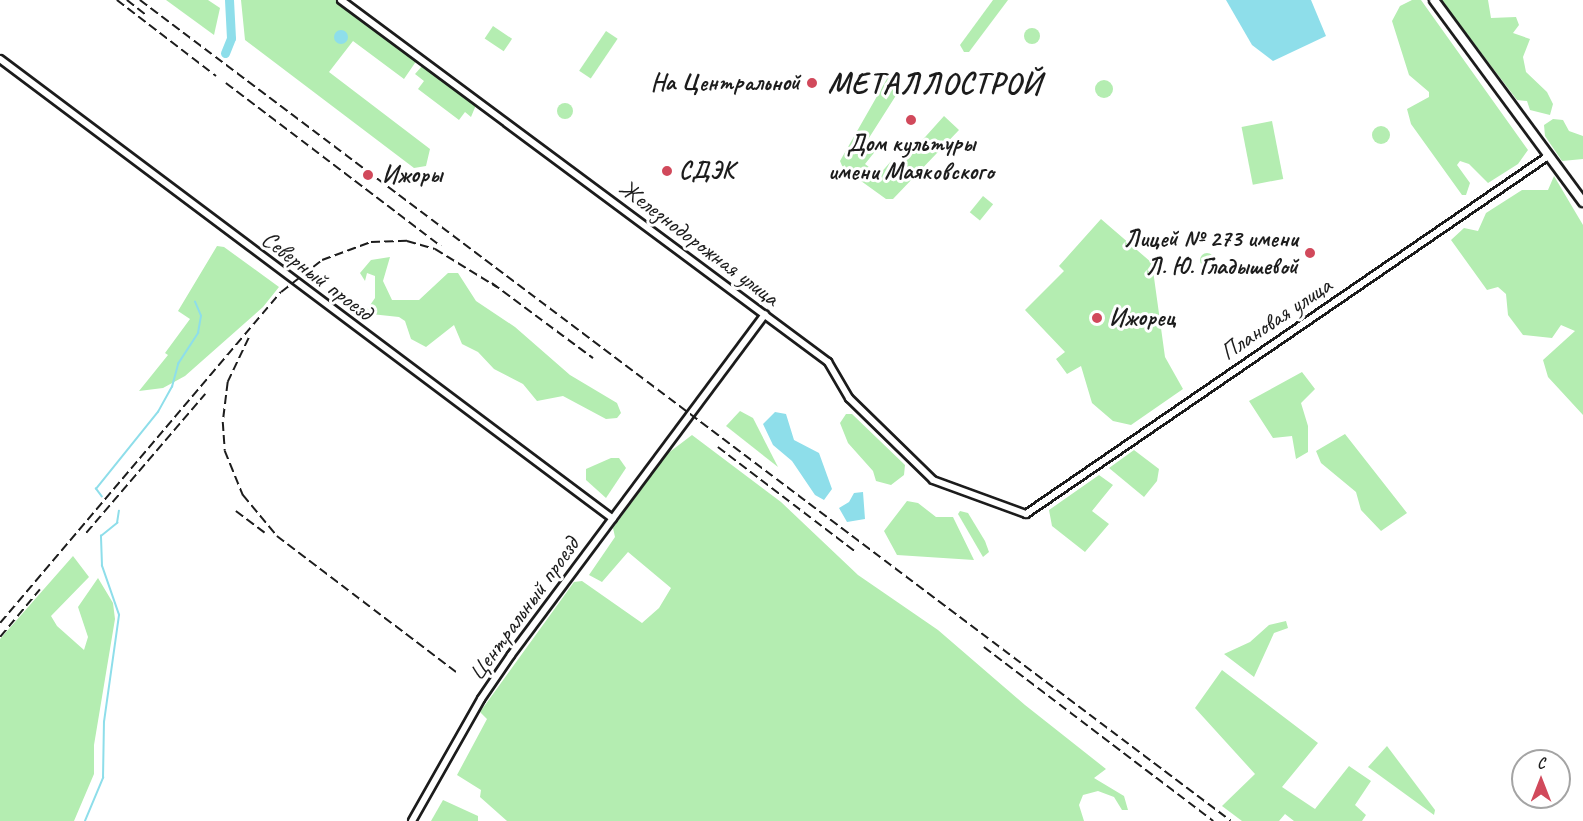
<!DOCTYPE html>
<html>
<head>
<meta charset="utf-8">
<style>
  body { margin:0 }
  #map { position:relative; width:1583px; height:821px; overflow:hidden; background:#fff; font-family:Caveat,sans-serif }
  div>[style] { position:absolute }
  .green>* { inset:0; background:#b4edb1; transform-origin:0 0 }
  .round { border-radius:50% }
  .water>* { inset:0; background:#8edeea }
  .stream>* { height:1.5px; margin:-0.75px; padding:0 0.75px; transform-origin:0.75px; border-radius:0.75px; background:#8edeea }
  .river>* { height:9px; margin:-4.5px; padding:0 4.5px; transform-origin:4.5px; border-radius:4.5px; background:#8edeea }
  .roads { filter:drop-shadow(2px 0 #1c1c1c) drop-shadow(-2px 0 #1c1c1c) drop-shadow(0 2px #1c1c1c) drop-shadow(0 -2px #1c1c1c) }
  .minor>* { height:6px; margin:-3px; padding:0 3px; transform-origin:3px; border-radius:3px; background:#fff }
  .major>* { height:8px; margin:-4px; padding:0 4px; transform-origin:4px; border-radius:4px; background:#fff }
  .rail>* { height:1.5px; margin-top:-0.75px; transform-origin:0; background:repeating-linear-gradient(90deg,#1c1c1c 0 9px,transparent 0 13.5px) }
  .dots>* { width:16px; height:16px; translate:-50% -50%; box-sizing:border-box; border:3px solid #fff; border-radius:50% }
  span { translate:-50% -50%; white-space:nowrap; text-align:center; line-height:1.15; -webkit-text-stroke:6px #fff; paint-order:stroke }
  .poi-label { font-size:24px; color:#1c1c1c; font-weight:700 }
  .right { translate:-100% -50%; text-align:right }
  .left { translate:0 -50%; text-align:left }
  .street-label { font-size:24px; color:#1c1c1c }
  .district-label { font-size:30px; color:#1c1c1c; font-weight:700; letter-spacing:1.5px }
  .north { position:absolute; left:1511px; top:749px; width:60px; height:60px; box-sizing:border-box; background:#fff; border:2px solid #a4a4a4; border-radius:50%; rotate:0deg; font-size:16px; font-weight:700; line-height:24px; text-align:center; color:#1c1c1c }
  .north::after { content:''; display:block; margin:auto; width:21px; height:27px; background:#d1495b; clip-path:polygon(50% 0,100% 100%,50% 72%,0 100%) }
</style>
</head>
<body>
<div id="map">
  <div class="green">
    <i style="clip-path:polygon(166px 0,208px 0,220px 8px,214px 35px)"></i>
    <i style="clip-path:polygon(241px 0,335px 0,417px 60px,404px 79px,353px 41px,329px 72px,430px 149px,426px 166px,414px 168px,245px 40px)"></i>
    <i style="clip-path:polygon(993px 0,1008px 0,969px 52px,964px 52px,960px 45px)"></i>
    <i style="clip-path:polygon(1412px 0,1421px 0,1528px 150px,1518px 164px,1488px 183px,1469px 164px,1460px 161px,1457px 165px,1470px 183px,1466px 195px,1462px 195px,1411px 124px,1407px 109px,1429px 97px,1429px 92px,1409px 75px,1392px 21px,1400px 6px)"></i>
    <i style="clip-path:polygon(1441px 0,1488px 0,1491px 18px,1516px 17px,1519px 25px,1513px 33px,1530px 39px,1523px 57px,1526px 72px,1547px 92px,1553px 104px,1550px 115px,1530px 110px,1527px 101px,1517px 100px)"></i>
    <i style="left:493px;top:26px;width:23px;height:15px;rotate:34deg"></i>
    <i class="round" style="left:1024px;top:28px;width:16px;height:16px"></i>
    <i style="left:606px;top:31px;width:14px;height:48px;rotate:34deg"></i>
    <i style="clip-path:polygon(423px 65px,476px 105px,471px 117px,465px 112px,459px 120px,418px 89px,424px 81px,415px 74px)"></i>
    <i style="clip-path:polygon(888px 77px,902px 86px,867px 141px,877px 149px,865px 164px,879px 175px,892px 160px,900px 165px,944px 116px,959px 130px,893px 199px,886px 199px,843px 168px,840px 161px)"></i>
    <i class="round" style="left:1095px;top:80px;width:18px;height:18px"></i>
    <i class="round" style="left:557px;top:103px;width:16px;height:16px"></i>
    <i style="clip-path:polygon(1553px 119px,1563px 120px,1569px 131px,1583px 136px,1583px 159px,1562px 161px,1545px 136px,1544px 125px)"></i>
    <i style="left:1272px;top:121px;width:59px;height:31px;rotate:79deg"></i>
    <i class="round" style="left:1372px;top:126px;width:18px;height:18px"></i>
    <i style="clip-path:polygon(1554px 176px,1583px 225px,1583px 415px,1548px 377px,1543px 360px,1575px 331px,1561px 325px,1552px 338px,1523px 335px,1508px 315px,1506px 294px,1498px 287px,1487px 290px,1451px 240px,1464px 228px,1478px 231px,1486px 213px,1522px 190px,1548px 190px)"></i>
    <i style="left:983px;top:196px;width:13px;height:21px;rotate:39deg"></i>
    <i style="clip-path:polygon(1101px 219px,1152px 263px,1165px 357px,1183px 389px,1131px 425px,1113px 421px,1092px 403px,1081px 366px,1067px 374px,1056px 359px,1065px 352px,1025px 310px,1064px 271px,1059px 266px)"></i>
    <i style="clip-path:polygon(217px 246px,224px 247px,279px 287px,263px 307px,185px 376px,163px 388px,139px 391px,168px 355px,165px 353px,190px 319px,178px 311px)"></i>
    <i class="round" style="left:1200px;top:253px;width:14px;height:14px"></i>
    <i style="clip-path:polygon(390px 257px,383px 281px,392px 300px,419px 300px,448px 273px,458px 273px,476px 301px,515px 327px,570px 375px,617px 403px,621px 413px,617px 418px,606px 419px,563px 396px,537px 401px,523px 384px,494px 369px,478px 352px,462px 344px,454px 325px,426px 347px,411px 339px,405px 321px,399px 317px,371px 314px,366px 311px,375px 298px,375px 276px,367px 273px,365px 281px,360px 273px,371px 260px)"></i>
    <i style="clip-path:polygon(1302px 372px,1315px 389px,1301px 403px,1308px 426px,1308px 452px,1296px 459px,1292px 436px,1273px 438px,1249px 401px)"></i>
    <i style="clip-path:polygon(740px 411px,753px 418px,778px 467px,726px 426px)"></i>
    <i style="clip-path:polygon(846px 414px,852px 414px,905px 465px,904px 475px,891px 485px,876px 481px,873px 471px,848px 443px,840px 423px)"></i>
    <i style="clip-path:polygon(1345px 434px,1407px 513px,1381px 531px,1361px 510px,1356px 492px,1321px 463px,1316px 451px)"></i>
    <i style="clip-path:polygon(692px 435px,781px 502px,858px 575px,938px 630px,1025px 705px,1106px 769px,1094px 778px,1124px 796px,1128px 810px,1122px 810px,1114px 797px,1098px 791px,1083px 795px,1079px 805px,1084px 821px,507px 821px,480px 797px,481px 790px,457px 775px,487px 719px,480px 712px,574px 582px,582px 581px,642px 623px,659px 608px,671px 588px,628px 552px,602px 582px,589px 575px,615px 537px,613px 528px,667px 454px)"></i>
    <i style="clip-path:polygon(1134px 450px,1159px 469px,1157px 481px,1144px 497px,1109px 468px)"></i>
    <i style="clip-path:polygon(611px 458px,619px 458px,626px 468px,606px 498px,586px 480px,586px 469px)"></i>
    <i style="clip-path:polygon(1099px 475px,1113px 485px,1092px 511px,1109px 524px,1085px 552px,1052px 526px,1049px 510px)"></i>
    <i style="clip-path:polygon(907px 501px,918px 503px,936px 517px,953px 517px,974px 560px,897px 555px,884px 531px)"></i>
    <i style="clip-path:polygon(960px 511px,968px 513px,985px 541px,989px 552px,983px 557px,958px 514px)"></i>
    <i style="clip-path:polygon(73px 556px,89px 577px,51px 616px,57px 626px,84px 650px,88px 637px,78px 607px,98px 578px,113px 603px,115px 619px,94px 745px,94px 774px,74px 821px,0 821px,0 639px)"></i>
    <i style="clip-path:polygon(1286px 621px,1288px 628px,1274px 633px,1254px 677px,1224px 654px,1250px 642px,1269px 625px)"></i>
    <i style="clip-path:polygon(1222px 670px,1318px 743px,1282px 787px,1315px 809px,1349px 766px,1371px 781px,1355px 805px,1366px 815px,1362px 821px,1294px 821px,1285px 814px,1279px 821px,1242px 821px,1222px 806px,1255px 774px,1195px 708px)"></i>
    <i style="clip-path:polygon(1387px 746px,1435px 810px,1434px 815px,1368px 767px)"></i>
    <i style="clip-path:polygon(443px 800px,478px 816px,478px 821px,431px 821px)"></i>
  </div>
  <div class="water">
    <i style="clip-path:polygon(1226px 0,1311px 0,1326px 36px,1273px 61px,1252px 45px)"></i>
    <i class="round" style="left:334px;top:30px;width:14px;height:14px"></i>
    <i style="clip-path:polygon(775px 412px,786px 414px,794px 440px,819px 453px,832px 489px,824px 500px,815px 495px,792px 461px,773px 445px,763px 424px)"></i>
    <i style="clip-path:polygon(863px 492px,865px 519px,847px 522px,839px 508px,849px 502px,854px 493px)"></i>
  </div>
  <div class="stream">
    <i style="left:102px;top:497px;width:10px;rotate:-127deg"></i>
    <i style="left:96px;top:489px;width:99px;rotate:-51.2deg"></i>
    <i style="left:158px;top:412px;width:29px;rotate:-61deg"></i>
    <i style="left:172px;top:387px;width:24px;rotate:-75deg"></i>
    <i style="left:178px;top:364px;width:37px;rotate:-57deg"></i>
    <i style="left:198px;top:333px;width:17px;rotate:-80deg"></i>
    <i style="left:201px;top:316px;width:15px;rotate:-113deg"></i>
    <i style="left:85px;top:821px;width:47px;rotate:-67.3deg"></i>
    <i style="left:103px;top:778px;width:56px;rotate:-89deg"></i>
    <i style="left:104px;top:722px;width:108px;rotate:-82deg"></i>
    <i style="left:119px;top:615px;width:52px;rotate:-109.1deg"></i>
    <i style="left:102px;top:566px;width:30px;rotate:-92deg"></i>
    <i style="left:101px;top:536px;width:21px;rotate:-39deg"></i>
    <i style="left:117px;top:523px;width:12px;rotate:-81deg"></i>
  </div>
  <div class="river">
    <i style="left:225px;top:53px;width:16px;rotate:-68deg"></i>
    <i style="left:231px;top:38px;width:38px;rotate:-93deg"></i>
  </div>
  <div class="roads">
    <div class="minor">
      <i style="left:341px;top:0;width:607px;rotate:36.62deg"></i>
      <i style="left:828px;top:362px;width:42px;rotate:59.7deg"></i>
      <i style="left:849px;top:398px;width:117px;rotate:44.3deg"></i>
      <i style="left:933px;top:480px;width:99px;rotate:20.1deg"></i>
      <i style="left:1026px;top:514px;width:633px;rotate:-34.44deg"></i>
      <i style="left:0;top:59px;width:766px;rotate:36.88deg"></i>
      <i style="left:412px;top:821px;width:140px;rotate:-60.5deg"></i>
      <i style="left:481px;top:699px;width:53px;rotate:-55.7deg"></i>
      <i style="left:511px;top:655px;width:425px;rotate:-53.3deg"></i>
    </div>
    <div class="major">
      <i style="left:1434px;top:0;width:251px;rotate:53.6deg"></i>
    </div>
  </div>
  <div class="rail">
    <i style="left:117px;top:0;width:125px;rotate:37.5deg"></i>
    <i style="left:127px;top:0;width:24px;rotate:38deg"></i>
    <i style="left:140px;top:0;width:1365px;rotate:36.96deg"></i>
    <i style="left:226px;top:83px;width:270px;rotate:37.2deg"></i>
    <i style="left:492px;top:283px;width:126px;rotate:36.6deg"></i>
    <i style="left:249px;top:338px;width:49px;rotate:115.5deg"></i>
    <i style="left:228px;top:382px;width:40px;rotate:97.1deg"></i>
    <i style="left:223px;top:422px;width:29px;rotate:86deg"></i>
    <i style="left:225px;top:451px;width:48px;rotate:67.8deg"></i>
    <i style="left:243px;top:495px;width:53px;rotate:50.3deg"></i>
    <i style="left:277px;top:536px;width:225px;rotate:37.2deg"></i>
    <i style="left:718px;top:447px;width:173px;rotate:37.3deg"></i>
    <i style="left:236px;top:511px;width:36px;rotate:37deg"></i>
    <i style="left:86px;top:533px;width:183px;rotate:-49.4deg"></i>
    <i style="left:0;top:623px;width:434px;rotate:-49.7deg"></i>
    <i style="left:281px;top:292px;width:52px;rotate:-38deg"></i>
    <i style="left:322px;top:260px;width:52px;rotate:-20.2deg"></i>
    <i style="left:371px;top:242px;width:36px;rotate:-2deg"></i>
    <i style="left:407px;top:241px;width:29px;rotate:16deg"></i>
    <i style="left:435px;top:249px;width:73px;rotate:31.5deg"></i>
    <i style="left:0;top:637px;width:62px;rotate:-50.2deg"></i>
    <i style="left:984px;top:647px;width:288px;rotate:37.2deg"></i>
  </div>
  <div class="dots">
    <i style="left:812px;top:83px;background:#d1495b"></i>
    <i style="left:911px;top:120px;background:#d1495b"></i>
    <i style="left:667px;top:171px;background:#d1495b"></i>
    <i style="left:368px;top:175px;background:#d1495b"></i>
    <i style="left:1310px;top:253px;background:#d1495b"></i>
    <i style="left:1097px;top:318px;background:#d1495b"></i>
  </div>
  <div class="poi-label">
    <span class="right" style="left:800px;top:83px">На Центральной</span>
    <span style="left:911px;top:158px">Дом культуры<br>имени Маяковского</span>
    <span class="left" style="left:679px;top:171px">СДЭК</span>
    <span class="left" style="left:382px;top:175px">Ижоры</span>
    <span class="right" style="left:1298px;top:253px">Лицей № 273 имени<br>Л. Ю. Гладышевой</span>
    <span class="left" style="left:1109px;top:318px">Ижорец</span>
  </div>
  <div class="street-label">
    <span style="left:699px;top:243px;rotate:37deg">Железнодорожная улица</span>
    <span style="left:317px;top:276px;rotate:37deg">Северный проезд</span>
    <span style="left:1276px;top:319px;rotate:-34deg">Плановая улица</span>
    <span style="left:524px;top:609px;rotate:-54deg">Центральный проезд</span>
  </div>
  <div class="district-label">
    <span style="left:935px;top:83px">МЕТАЛЛОСТРОЙ</span>
  </div>
  <div class="north">С</div>
</div>
</body>
</html>
